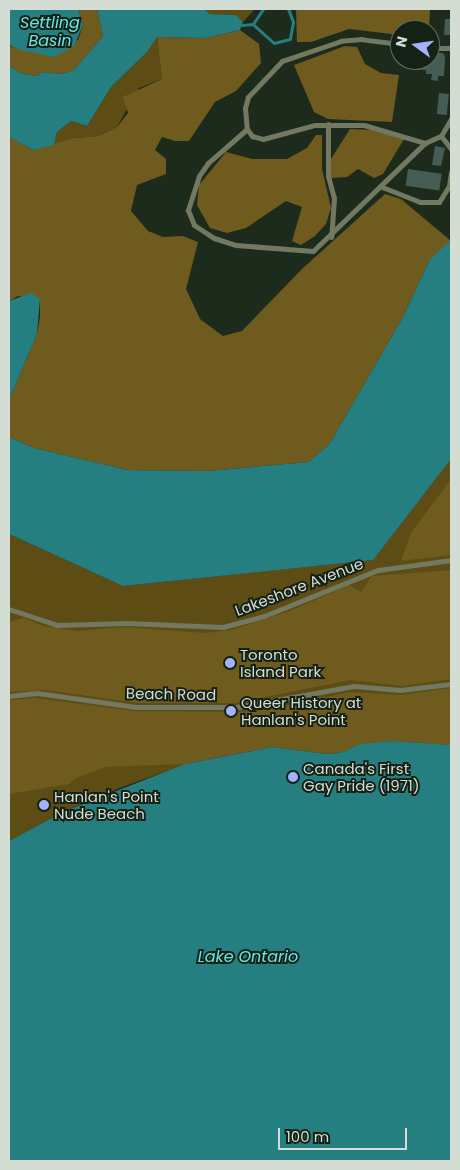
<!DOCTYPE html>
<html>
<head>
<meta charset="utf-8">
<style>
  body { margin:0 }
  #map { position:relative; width:460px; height:1170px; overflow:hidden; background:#1d2b1d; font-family:Poppins,sans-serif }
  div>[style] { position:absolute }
  .green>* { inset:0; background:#5d4c14 }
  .forest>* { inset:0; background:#6f5b1e }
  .water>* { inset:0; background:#257f80 }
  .stream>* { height:2.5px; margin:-1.25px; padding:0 1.25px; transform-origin:1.25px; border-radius:1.25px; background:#257f80 }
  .building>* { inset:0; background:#455d54; transform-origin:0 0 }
  .lane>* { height:5px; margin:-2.5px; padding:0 2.5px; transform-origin:2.5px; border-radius:2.5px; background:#737860 }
  .dots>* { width:14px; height:14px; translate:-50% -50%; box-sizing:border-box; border:2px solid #142114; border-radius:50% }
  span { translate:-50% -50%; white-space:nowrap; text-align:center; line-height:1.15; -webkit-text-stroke:4px #142114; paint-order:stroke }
  .street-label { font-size:15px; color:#d4ddd4 }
  .poi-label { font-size:15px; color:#d4ddd4 }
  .left { translate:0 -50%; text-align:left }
  .water-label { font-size:16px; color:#67e6e8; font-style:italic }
  .frame { position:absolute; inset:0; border:10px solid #d4ddd4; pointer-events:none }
  .north { position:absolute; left:390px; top:20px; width:50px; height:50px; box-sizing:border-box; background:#142114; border:1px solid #616c61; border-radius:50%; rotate:284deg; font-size:14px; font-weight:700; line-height:20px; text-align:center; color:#d4ddd4 }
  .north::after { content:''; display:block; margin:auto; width:18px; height:22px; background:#a4b2fc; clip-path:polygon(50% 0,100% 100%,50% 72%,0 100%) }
  .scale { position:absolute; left:278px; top:1128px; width:129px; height:22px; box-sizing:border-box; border:2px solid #d4ddd4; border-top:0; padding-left:6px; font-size:15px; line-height:18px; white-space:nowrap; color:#d4ddd4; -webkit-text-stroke:4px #142114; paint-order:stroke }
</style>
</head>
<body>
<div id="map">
  <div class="green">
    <i style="clip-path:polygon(204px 9px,255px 9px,243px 22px,236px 15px,210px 14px)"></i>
    <i style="clip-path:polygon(157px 37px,162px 79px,139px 88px,117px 127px,98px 136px,74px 138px,54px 145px,57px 132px,71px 121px,87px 126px,111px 87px,148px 51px)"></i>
    <i style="clip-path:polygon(451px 459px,451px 745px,394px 741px,351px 747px,343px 752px,272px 747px,198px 760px,122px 787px,63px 812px,9px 841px,9px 534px,123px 586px,372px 560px)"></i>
  </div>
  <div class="forest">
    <i style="clip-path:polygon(78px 9px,97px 9px,103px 36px,74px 70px,61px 74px,42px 72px,37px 76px,20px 73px,9px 65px,9px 46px,37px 53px,78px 40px,83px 25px)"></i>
    <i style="clip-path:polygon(296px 9px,430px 9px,429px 30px,400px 30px,400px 35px,349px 29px,311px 42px,297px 42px)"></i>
    <i style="clip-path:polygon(240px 30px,259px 44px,261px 63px,236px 91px,215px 102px,189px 141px,175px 141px,162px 137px,155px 150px,166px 159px,166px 174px,137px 185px,131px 211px,148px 231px,163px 237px,183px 236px,198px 242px,186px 289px,200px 319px,223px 336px,242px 331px,302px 269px,385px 194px,401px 199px,451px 241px,430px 259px,403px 317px,330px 443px,309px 462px,207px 471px,128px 470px,34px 448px,9px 437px,9px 400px,37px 334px,40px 317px,40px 299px,18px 296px,9px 301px,9px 137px,33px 150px,74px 138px,98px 136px,117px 127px,128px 113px,123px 97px,162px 79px,157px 37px,206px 38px)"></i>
    <i style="clip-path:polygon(345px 46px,357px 47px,365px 64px,381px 73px,399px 75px,392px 122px,328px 119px,314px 112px,294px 65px)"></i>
    <i style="clip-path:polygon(350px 129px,373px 130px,404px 139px,383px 174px,374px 178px,358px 169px,347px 177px,331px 178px,331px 159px)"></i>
    <i style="clip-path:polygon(316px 135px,322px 135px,322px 169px,331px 208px,326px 224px,315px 236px,301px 245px,292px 241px,302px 207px,286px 201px,246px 228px,227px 233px,210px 228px,197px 205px,199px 185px,226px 152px,252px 159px,287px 159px,307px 148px)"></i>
    <i style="clip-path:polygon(451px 479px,451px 555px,401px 561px,411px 533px)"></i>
    <i style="clip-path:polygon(451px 570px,451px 679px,404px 686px,350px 680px,235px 703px,137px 703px,46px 690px,11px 692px,9px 688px,9px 622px,24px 618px,43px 626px,77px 631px,122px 627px,206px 633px,231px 630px,290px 611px,349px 585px,361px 592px,372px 576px)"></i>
    <i style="clip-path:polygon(451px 688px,451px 745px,394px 741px,360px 744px,343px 752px,328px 754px,272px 747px,185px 764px,105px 767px,74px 779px,70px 784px,9px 794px,9px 700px,36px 698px,135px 711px,238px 712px,266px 710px,350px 692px,400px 695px)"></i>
  </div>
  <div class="water">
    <i style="clip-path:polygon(9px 9px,78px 9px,83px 25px,74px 46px,54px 57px,21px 50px,9px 45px)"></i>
    <i style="clip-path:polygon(97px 9px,204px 9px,210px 14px,236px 15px,243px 22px,240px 30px,206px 38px,157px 37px,148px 51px,111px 87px,87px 126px,71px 121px,57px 132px,54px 145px,33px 150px,9px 137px,9px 65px,20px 73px,37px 76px,42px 72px,61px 74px,74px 70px,103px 36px)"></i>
    <i style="clip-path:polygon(451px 240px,451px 459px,373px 560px,123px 586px,9px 534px,9px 437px,34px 448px,128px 470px,207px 471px,309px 462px,330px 443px,403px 317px,430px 259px)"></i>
    <i style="clip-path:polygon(31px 293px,40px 299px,37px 334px,9px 400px,9px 301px)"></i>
    <i style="clip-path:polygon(394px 741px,451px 745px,451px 1161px,9px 1161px,9px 841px,63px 812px,185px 764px,272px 747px,328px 754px,343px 752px,360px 744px)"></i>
  </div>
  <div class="stream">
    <i style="left:253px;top:24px;width:28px;rotate:42deg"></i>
    <i style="left:274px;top:43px;width:16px;rotate:-14deg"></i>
    <i style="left:290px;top:39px;width:17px;rotate:-80deg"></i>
    <i style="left:293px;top:22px;width:14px;rotate:-111deg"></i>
    <i style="left:253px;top:24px;width:18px;rotate:-56deg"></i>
    <i style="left:242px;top:25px;width:11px;rotate:-5deg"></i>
  </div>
  <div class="building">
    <i style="clip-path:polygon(445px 19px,451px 19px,451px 35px,444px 35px)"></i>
    <i style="clip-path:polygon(437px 53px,443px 53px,445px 57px,444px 76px,438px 76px,438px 81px,431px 80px,432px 74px,426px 74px,426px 70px,410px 69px,410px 60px,430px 60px,430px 56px,437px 56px)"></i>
    <i style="left:439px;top:93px;width:10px;height:21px;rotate:6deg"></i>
    <i style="clip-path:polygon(435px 146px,445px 148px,441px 166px,432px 165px)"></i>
    <i style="left:408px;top:169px;width:34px;height:17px;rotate:8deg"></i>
  </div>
  <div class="lane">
    <i style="left:400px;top:44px;width:38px;rotate:-173deg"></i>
    <i style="left:362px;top:39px;width:21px;rotate:175deg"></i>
    <i style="left:341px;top:41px;width:62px;rotate:161.3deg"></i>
    <i style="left:282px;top:61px;width:50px;rotate:133.4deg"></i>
    <i style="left:248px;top:97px;width:11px;rotate:105deg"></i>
    <i style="left:245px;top:108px;width:21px;rotate:85deg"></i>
    <i style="left:247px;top:129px;width:9px;rotate:54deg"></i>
    <i style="left:252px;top:136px;width:11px;rotate:15deg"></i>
    <i style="left:263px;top:139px;width:54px;rotate:-15.1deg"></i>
    <i style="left:315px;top:125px;width:49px"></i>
    <i style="left:364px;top:125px;width:64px;rotate:16.4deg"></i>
    <i style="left:430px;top:48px;width:21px"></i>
    <i style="left:328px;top:124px;width:52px;rotate:90deg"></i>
    <i style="left:328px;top:176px;width:23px;rotate:75deg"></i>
    <i style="left:334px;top:198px;width:39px;rotate:94deg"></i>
    <i style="left:247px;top:129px;width:52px;rotate:138.9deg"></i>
    <i style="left:208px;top:163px;width:16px;rotate:125deg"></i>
    <i style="left:199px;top:176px;width:36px;rotate:108deg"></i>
    <i style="left:188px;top:210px;width:16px;rotate:68deg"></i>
    <i style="left:194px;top:225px;width:24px;rotate:33deg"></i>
    <i style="left:214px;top:238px;width:23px;rotate:18deg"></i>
    <i style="left:236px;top:245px;width:77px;rotate:4.5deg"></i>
    <i style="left:313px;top:251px;width:156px;rotate:-44deg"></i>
    <i style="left:425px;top:143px;width:17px;rotate:-24deg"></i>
    <i style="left:441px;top:136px;width:20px;rotate:-60deg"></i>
    <i style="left:441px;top:136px;width:16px;rotate:52deg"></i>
    <i style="left:382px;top:187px;width:41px;rotate:21.5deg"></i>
    <i style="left:420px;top:202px;width:19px"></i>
    <i style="left:439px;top:202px;width:19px;rotate:-58deg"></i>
    <i style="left:449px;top:186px;width:14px;rotate:-82deg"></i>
    <i style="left:9px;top:609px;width:51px;rotate:18.4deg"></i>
    <i style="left:57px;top:625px;width:70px;rotate:-1.6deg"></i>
    <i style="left:127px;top:623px;width:96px;rotate:2.4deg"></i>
    <i style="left:223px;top:627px;width:42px;rotate:-15deg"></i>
    <i style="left:264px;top:616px;width:123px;rotate:-22deg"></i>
    <i style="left:378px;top:570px;width:74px;rotate:-7.8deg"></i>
    <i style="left:9px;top:696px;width:28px;rotate:-6deg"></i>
    <i style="left:37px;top:693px;width:100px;rotate:8deg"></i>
    <i style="left:136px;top:707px;width:101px"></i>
    <i style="left:237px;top:707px;width:119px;rotate:-10.2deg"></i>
    <i style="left:354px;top:686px;width:46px;rotate:5deg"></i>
    <i style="left:400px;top:690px;width:51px;rotate:-6.7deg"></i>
  </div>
  <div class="dots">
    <i style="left:230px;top:663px;background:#a4b2fc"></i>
    <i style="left:231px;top:711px;background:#a4b2fc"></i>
    <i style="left:293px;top:777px;background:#a4b2fc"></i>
    <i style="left:44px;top:805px;background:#a4b2fc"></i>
  </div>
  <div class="street-label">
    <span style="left:299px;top:587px;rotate:-21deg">Lakeshore Avenue</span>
    <span style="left:171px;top:694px;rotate:1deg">Beach Road</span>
  </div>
  <div class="poi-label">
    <span class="left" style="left:240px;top:663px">Toronto<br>Island Park</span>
    <span class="left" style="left:241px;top:711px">Queer History at<br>Hanlan's Point</span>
    <span class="left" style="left:303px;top:777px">Canada's First<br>Gay Pride (1971)</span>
    <span class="left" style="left:54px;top:805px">Hanlan's Point<br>Nude Beach</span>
  </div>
  <div class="water-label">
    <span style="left:50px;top:32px">Settling<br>Basin</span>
    <span style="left:248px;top:957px">Lake Ontario</span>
  </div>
  <div class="frame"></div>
  <div class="north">N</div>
  <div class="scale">100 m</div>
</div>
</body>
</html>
